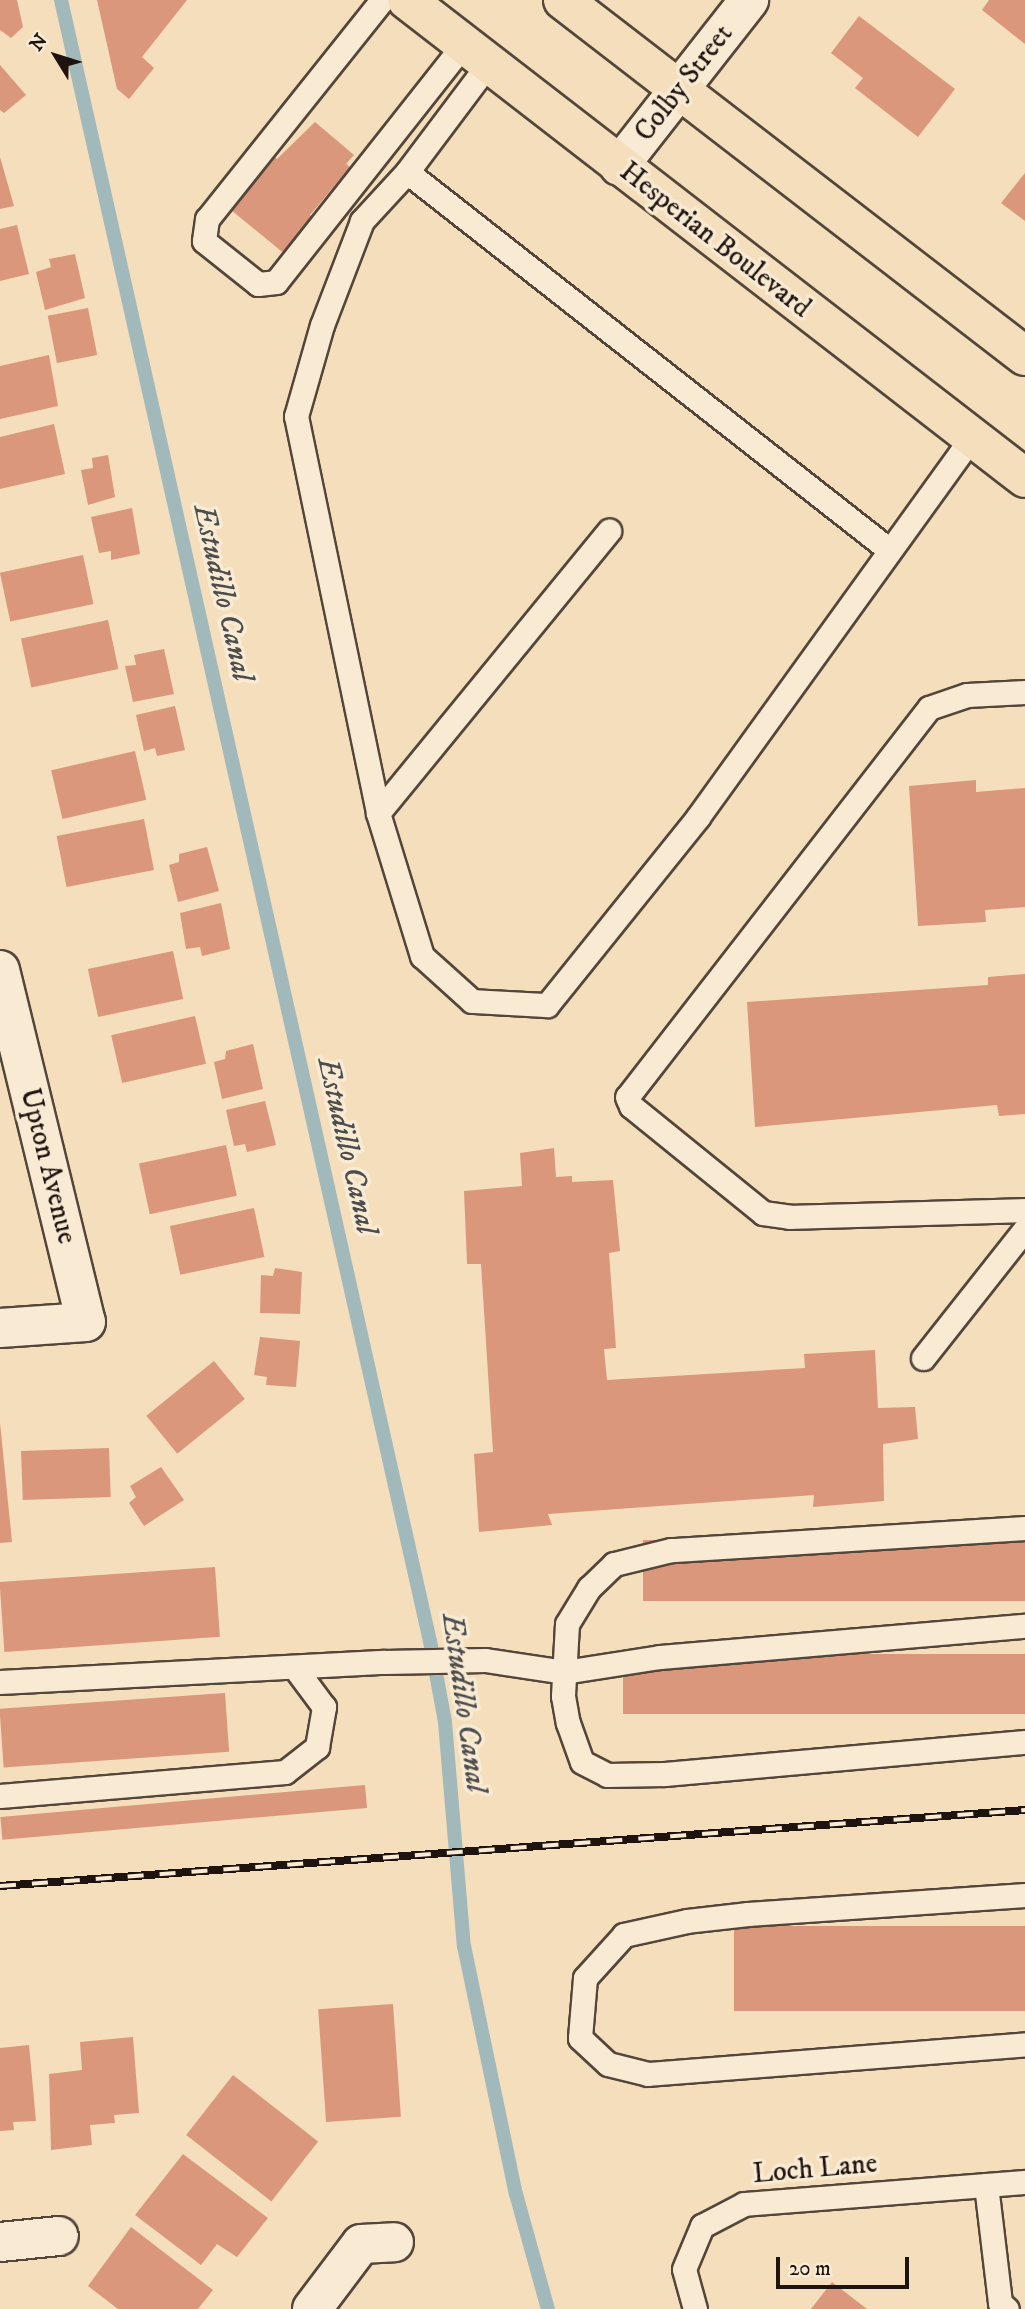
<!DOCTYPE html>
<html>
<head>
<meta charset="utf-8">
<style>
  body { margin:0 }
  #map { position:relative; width:1025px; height:2309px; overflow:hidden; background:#f4debb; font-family:"IM FELL DW Pica",serif }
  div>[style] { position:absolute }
  .stream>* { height:14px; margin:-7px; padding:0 7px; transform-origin:7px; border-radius:7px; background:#a2b9bc }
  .building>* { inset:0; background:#da977c; transform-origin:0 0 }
  .roads { filter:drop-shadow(2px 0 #54463a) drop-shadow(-2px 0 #54463a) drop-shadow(0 2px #54463a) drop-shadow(0 -2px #54463a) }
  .lane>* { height:23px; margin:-11.5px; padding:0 11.5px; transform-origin:11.5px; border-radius:11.5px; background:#f8ead3 }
  .street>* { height:38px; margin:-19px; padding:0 19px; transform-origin:19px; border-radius:19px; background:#f8ead3 }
  .primary>* { height:38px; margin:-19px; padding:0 19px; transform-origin:19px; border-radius:19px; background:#f4debb }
  .rail>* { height:8px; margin-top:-4px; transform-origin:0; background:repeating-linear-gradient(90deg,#f8ead3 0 16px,#1e130f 0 32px); box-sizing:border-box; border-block:2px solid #1e130f }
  span { translate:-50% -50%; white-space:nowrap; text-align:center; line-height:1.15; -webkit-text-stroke:7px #f8ead3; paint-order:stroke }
  .street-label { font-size:28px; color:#1e130f }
  .water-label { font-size:30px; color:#4c4d4c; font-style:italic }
  .north { position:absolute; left:21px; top:21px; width:70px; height:70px; -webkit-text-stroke:5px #f8ead3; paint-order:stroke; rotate:308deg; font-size:19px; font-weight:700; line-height:28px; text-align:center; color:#1e130f }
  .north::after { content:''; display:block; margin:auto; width:24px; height:32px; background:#1e130f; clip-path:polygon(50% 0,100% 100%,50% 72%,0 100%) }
  .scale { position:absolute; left:776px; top:2257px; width:133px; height:32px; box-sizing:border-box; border:4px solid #1e130f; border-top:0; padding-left:9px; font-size:21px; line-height:24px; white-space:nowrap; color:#1e130f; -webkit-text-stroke:5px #f8ead3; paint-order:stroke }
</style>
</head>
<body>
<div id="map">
  <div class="stream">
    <i style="left:61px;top:0;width:1682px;rotate:77.33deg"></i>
    <i style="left:430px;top:1641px;width:82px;rotate:79.5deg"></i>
    <i style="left:445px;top:1722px;width:225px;rotate:85.2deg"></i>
    <i style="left:464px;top:1946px;width:253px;rotate:78.2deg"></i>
    <i style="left:516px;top:2194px;width:119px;rotate:74.5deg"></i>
  </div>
  <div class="building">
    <i style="clip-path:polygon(0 0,17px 0,23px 27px,11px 38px,0 30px)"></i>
    <i style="clip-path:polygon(97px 0,187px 0,142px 57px,154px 68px,129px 99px,117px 89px)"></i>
    <i style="clip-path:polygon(989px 0,1025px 0,1025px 44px,982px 10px)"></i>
    <i style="clip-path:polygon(859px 16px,955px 89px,918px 137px,855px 88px,863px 78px,831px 53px)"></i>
    <i style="clip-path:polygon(0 65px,26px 95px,4px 113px,0 110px)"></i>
    <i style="clip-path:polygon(315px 122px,354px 155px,346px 164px,350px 167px,310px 215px,316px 219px,286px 255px,225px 205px,268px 152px,277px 159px)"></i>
    <i style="clip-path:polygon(0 157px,14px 206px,0 209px)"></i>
    <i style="clip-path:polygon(1025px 173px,1025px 221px,1001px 203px)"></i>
    <i style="clip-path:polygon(17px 225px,29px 274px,0 281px,0 229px)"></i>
    <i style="clip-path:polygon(75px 254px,85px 298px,45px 310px,36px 272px,51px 267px,49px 259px)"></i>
    <i style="left:88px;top:308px;width:48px;height:41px;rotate:79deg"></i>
    <i style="clip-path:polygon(49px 355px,58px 406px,0 419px,0 366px)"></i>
    <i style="clip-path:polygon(54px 424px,65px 474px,0 489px,0 437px)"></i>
    <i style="clip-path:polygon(108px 455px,115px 497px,88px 505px,81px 470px,93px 468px,92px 458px)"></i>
    <i style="clip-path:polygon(132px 508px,140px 554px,111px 560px,111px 551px,99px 553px,91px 517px)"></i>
    <i style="left:83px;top:555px;width:50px;height:85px;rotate:78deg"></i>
    <i style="left:108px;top:620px;width:50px;height:89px;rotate:78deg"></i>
    <i style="clip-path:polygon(164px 649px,174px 694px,133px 702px,125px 666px,136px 665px,134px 655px)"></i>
    <i style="clip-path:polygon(175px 706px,185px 750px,157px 756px,155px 748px,144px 751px,136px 715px)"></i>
    <i style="left:135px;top:751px;width:50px;height:86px;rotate:77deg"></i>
    <i style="clip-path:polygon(976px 780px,976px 792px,1025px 788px,1025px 907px,985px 910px,986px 922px,918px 926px,909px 786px)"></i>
    <i style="left:144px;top:819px;width:52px;height:89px;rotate:79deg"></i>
    <i style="clip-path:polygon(207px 847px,219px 891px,178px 902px,169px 865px,179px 862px,179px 854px)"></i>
    <i style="clip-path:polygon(221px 903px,230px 949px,202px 956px,200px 947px,186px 949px,180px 913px)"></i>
    <i style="left:173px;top:951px;width:49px;height:87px;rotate:78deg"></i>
    <i style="clip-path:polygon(1025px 974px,1025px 1114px,999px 1116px,997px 1105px,755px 1127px,747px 1002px,988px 985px,988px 977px)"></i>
    <i style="left:195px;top:1016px;width:49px;height:86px;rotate:77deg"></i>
    <i style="clip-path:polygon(253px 1044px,263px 1089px,222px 1099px,214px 1062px,225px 1059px,226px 1051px)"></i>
    <i style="clip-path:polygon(265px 1101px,276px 1145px,247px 1152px,245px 1144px,234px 1146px,226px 1110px)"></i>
    <i style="left:226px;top:1145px;width:52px;height:89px;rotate:78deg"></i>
    <i style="clip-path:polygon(554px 1148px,556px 1177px,572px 1176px,572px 1182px,613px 1180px,620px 1251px,609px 1253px,616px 1348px,604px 1349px,607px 1380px,805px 1368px,804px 1354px,875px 1350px,878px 1408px,915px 1407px,918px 1439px,883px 1444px,884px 1501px,813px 1507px,814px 1495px,548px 1514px,552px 1525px,479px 1532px,474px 1454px,493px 1452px,481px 1264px,467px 1264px,464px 1191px,522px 1186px,520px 1153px)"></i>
    <i style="left:254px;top:1208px;width:50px;height:86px;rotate:78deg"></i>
    <i style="clip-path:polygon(275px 1268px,302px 1272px,300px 1314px,260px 1313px,261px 1275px,273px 1276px)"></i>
    <i style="clip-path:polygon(260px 1337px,300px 1341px,296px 1387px,266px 1385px,267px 1377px,254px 1375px)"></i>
    <i style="left:214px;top:1361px;width:49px;height:87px;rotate:51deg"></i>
    <i style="clip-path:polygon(0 1423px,12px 1542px,0 1543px)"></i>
    <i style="left:109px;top:1448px;width:49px;height:88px;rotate:88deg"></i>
    <i style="clip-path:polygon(161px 1467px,184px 1500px,144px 1526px,129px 1503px,136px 1497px,130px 1486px)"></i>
    <i style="left:1025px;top:1540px;width:61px;height:382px;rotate:90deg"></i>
    <i style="left:215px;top:1567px;width:70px;height:216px;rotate:86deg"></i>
    <i style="left:1025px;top:1654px;width:60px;height:402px;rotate:90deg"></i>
    <i style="left:225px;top:1693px;width:59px;height:226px;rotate:86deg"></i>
    <i style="left:365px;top:1785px;width:23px;height:366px;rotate:85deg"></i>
    <i style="left:1025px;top:1926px;width:85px;height:291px;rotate:90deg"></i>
    <i style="left:393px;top:2004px;width:113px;height:75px;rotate:86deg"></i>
    <i style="clip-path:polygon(133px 2037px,139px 2113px,114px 2115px,115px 2123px,90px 2125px,92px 2145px,51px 2150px,49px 2074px,82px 2070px,80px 2042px)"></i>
    <i style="clip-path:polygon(29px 2045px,36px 2121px,13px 2122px,14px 2130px,0 2131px,0 2048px)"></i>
    <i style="left:233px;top:2075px;width:108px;height:76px;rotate:38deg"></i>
    <i style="clip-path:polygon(183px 2154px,268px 2218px,237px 2257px,217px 2244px,201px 2265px,135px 2215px)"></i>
    <i style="clip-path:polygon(131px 2227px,213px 2290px,198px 2309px,118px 2309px,88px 2286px)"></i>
    <i style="clip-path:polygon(832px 2282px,867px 2309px,811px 2309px)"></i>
  </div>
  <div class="roads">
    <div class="lane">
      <i style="left:382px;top:0;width:280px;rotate:128.6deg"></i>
      <i style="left:207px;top:219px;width:22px;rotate:98deg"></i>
      <i style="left:204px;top:241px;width:69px;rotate:38.5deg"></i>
      <i style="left:258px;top:284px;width:18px;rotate:-6deg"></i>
      <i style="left:276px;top:282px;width:302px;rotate:-51.7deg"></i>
      <i style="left:407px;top:172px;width:135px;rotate:-53.1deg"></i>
      <i style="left:888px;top:549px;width:611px;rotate:-141.91deg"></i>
      <i style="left:407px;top:172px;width:67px;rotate:132.6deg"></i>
      <i style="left:362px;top:221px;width:111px;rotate:111deg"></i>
      <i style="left:322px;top:325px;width:95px;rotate:105.9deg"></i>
      <i style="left:296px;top:416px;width:405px;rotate:78.3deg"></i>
      <i style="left:378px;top:813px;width:150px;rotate:72.9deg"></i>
      <i style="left:422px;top:956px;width:67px;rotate:42deg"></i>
      <i style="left:472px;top:1001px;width:75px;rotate:3.1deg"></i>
      <i style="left:547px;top:1005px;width:241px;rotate:-51.2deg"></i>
      <i style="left:698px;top:817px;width:468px;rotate:-54.2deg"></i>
      <i style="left:1025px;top:692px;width:58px;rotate:177deg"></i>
      <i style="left:967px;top:695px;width:40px;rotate:161.1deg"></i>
      <i style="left:929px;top:708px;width:492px;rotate:127.8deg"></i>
      <i style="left:627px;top:1097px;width:10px;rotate:66deg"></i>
      <i style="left:631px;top:1106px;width:170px;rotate:39deg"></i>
      <i style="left:763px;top:1213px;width:27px;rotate:8deg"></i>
      <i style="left:790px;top:1217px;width:235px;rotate:-1.7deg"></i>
      <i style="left:378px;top:813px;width:365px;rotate:-50.7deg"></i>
      <i style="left:923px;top:1358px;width:164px;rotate:-51.7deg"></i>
      <i style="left:1025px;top:1528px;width:355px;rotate:176.4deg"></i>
      <i style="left:671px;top:1550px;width:59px;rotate:166.2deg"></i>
      <i style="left:614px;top:1564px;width:35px;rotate:136deg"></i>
      <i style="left:589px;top:1588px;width:42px;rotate:121.4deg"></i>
      <i style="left:567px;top:1624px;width:72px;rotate:93.2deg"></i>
      <i style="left:563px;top:1696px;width:27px;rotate:80deg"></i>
      <i style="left:568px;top:1723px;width:41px;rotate:70.3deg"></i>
      <i style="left:582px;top:1762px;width:28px;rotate:27deg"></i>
      <i style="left:607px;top:1775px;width:58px;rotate:-1deg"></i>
      <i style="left:665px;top:1774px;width:361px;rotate:-5.1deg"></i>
      <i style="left:0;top:1682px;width:385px;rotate:-3deg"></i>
      <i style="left:384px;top:1662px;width:101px;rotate:-1.1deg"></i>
      <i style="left:485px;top:1660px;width:80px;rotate:8.6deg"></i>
      <i style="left:564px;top:1672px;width:97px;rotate:-8.9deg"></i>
      <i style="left:660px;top:1657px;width:366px;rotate:-4.9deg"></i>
      <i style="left:0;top:1796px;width:286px;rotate:-4.8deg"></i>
      <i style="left:285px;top:1772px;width:41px;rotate:-38deg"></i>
      <i style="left:317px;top:1747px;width:41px;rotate:-80.1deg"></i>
      <i style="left:324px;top:1707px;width:49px;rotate:-126.6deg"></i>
      <i style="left:1025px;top:1895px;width:278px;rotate:176.1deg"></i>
      <i style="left:748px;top:1914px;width:61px;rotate:173.5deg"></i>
      <i style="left:687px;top:1921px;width:65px;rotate:167.5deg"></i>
      <i style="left:624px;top:1935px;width:58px;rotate:132.2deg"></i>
      <i style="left:585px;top:1978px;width:60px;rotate:94.8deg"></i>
      <i style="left:580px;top:2038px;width:38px;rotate:43deg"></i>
      <i style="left:608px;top:2064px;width:41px;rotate:14deg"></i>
      <i style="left:648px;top:2074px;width:378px;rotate:-4.5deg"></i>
      <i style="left:986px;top:2185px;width:119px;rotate:83.2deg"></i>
      <i style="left:1000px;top:2303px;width:9px;rotate:41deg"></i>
      <i style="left:695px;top:2309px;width:41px;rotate:-105.4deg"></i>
      <i style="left:684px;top:2269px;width:47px;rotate:-67.3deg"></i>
      <i style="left:702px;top:2226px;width:47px;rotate:-27.6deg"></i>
      <i style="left:744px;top:2204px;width:282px;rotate:-4.5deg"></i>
    </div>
    <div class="street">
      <i style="left:619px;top:166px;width:211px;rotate:-51.9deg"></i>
      <i style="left:0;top:970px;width:362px;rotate:76.3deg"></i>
      <i style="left:86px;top:1322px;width:86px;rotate:176deg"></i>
      <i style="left:0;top:2242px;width:59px;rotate:-5.8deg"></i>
      <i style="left:312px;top:2309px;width:81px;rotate:-53deg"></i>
      <i style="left:361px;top:2244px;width:33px;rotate:-3deg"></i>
    </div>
    <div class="primary">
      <i style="left:407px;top:0;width:781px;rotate:37.72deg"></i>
      <i style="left:563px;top:0;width:583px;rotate:37.62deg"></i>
    </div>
  </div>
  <div class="rail">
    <i style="left:0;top:1886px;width:1028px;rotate:-4.24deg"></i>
  </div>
  <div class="street-label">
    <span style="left:684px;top:83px;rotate:-52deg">Colby Street</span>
    <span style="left:715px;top:240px;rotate:38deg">Hesperian Boulevard</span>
    <span style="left:48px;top:1166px;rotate:76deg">Upton Avenue</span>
    <span style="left:815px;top:2169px;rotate:-5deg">Loch Lane</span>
  </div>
  <div class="water-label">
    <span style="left:222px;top:593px;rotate:77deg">Estudillo Canal</span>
    <span style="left:346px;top:1146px;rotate:77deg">Estudillo Canal</span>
    <span style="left:463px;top:1703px;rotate:82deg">Estudillo Canal</span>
  </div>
  <div class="north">N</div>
  <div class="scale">20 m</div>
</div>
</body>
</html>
